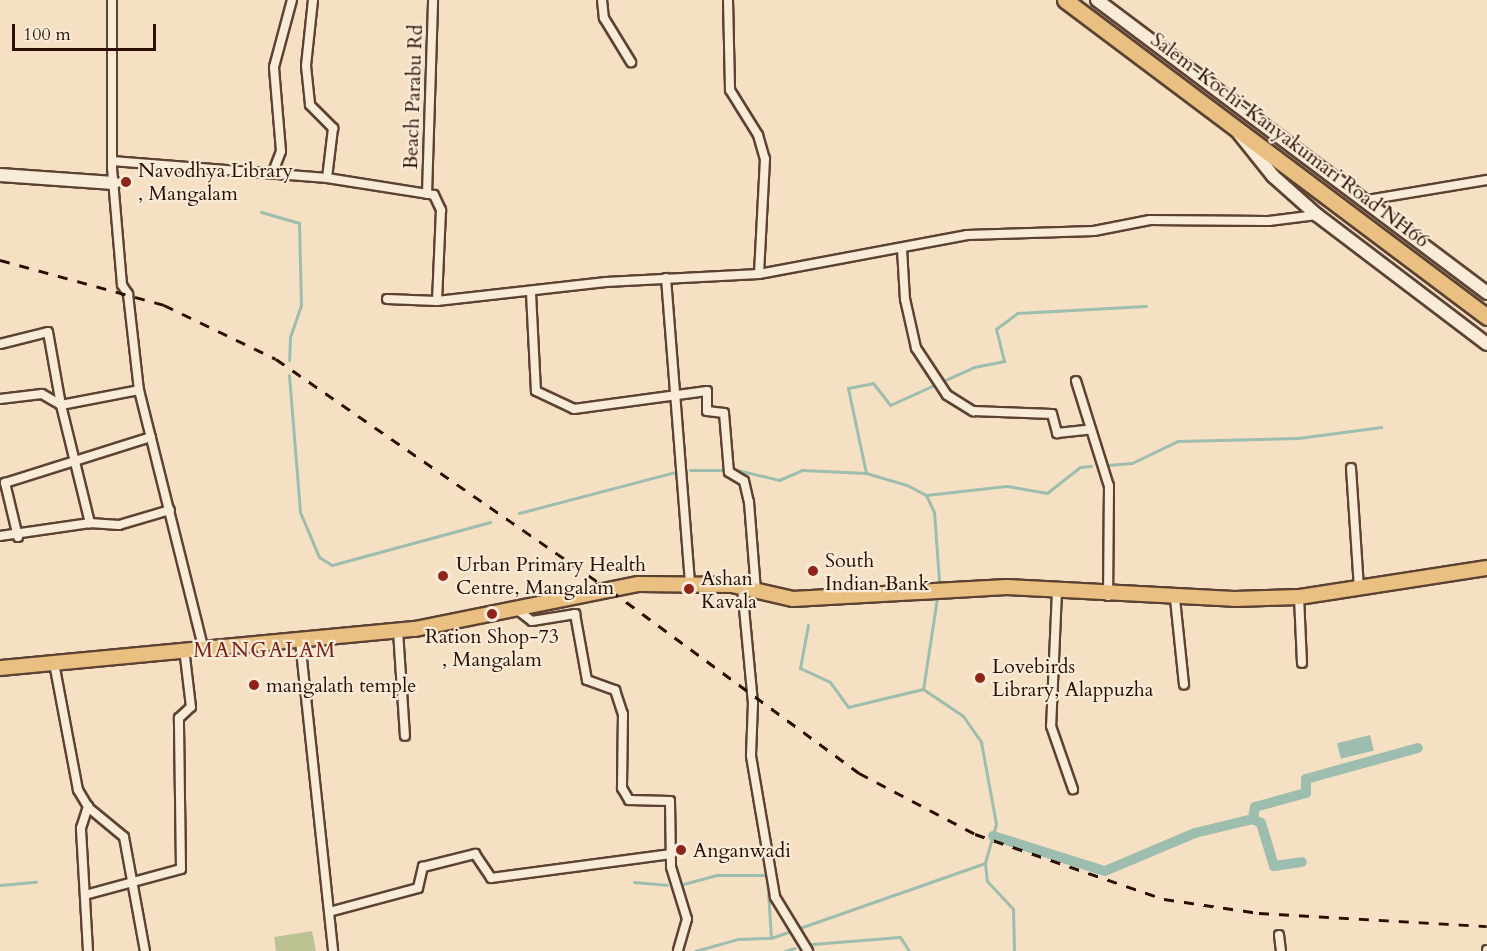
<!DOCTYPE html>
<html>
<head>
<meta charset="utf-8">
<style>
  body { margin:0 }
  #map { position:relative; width:1487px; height:951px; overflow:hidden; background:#f5e0c3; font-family:Cardo,serif }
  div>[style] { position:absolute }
  .green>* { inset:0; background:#bdc292 }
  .water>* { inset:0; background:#9dbdaf; transform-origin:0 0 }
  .stream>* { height:3px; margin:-1.5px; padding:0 1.5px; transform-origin:1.5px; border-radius:1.5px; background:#9dbdaf }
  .canal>* { height:10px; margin:-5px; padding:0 5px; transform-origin:5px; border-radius:5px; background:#9dbdaf }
  .roads { filter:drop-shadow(2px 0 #5d4233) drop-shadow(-2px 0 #5d4233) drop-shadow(0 2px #5d4233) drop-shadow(0 -2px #5d4233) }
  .street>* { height:8px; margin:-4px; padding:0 4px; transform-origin:4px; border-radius:4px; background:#f8ebd8 }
  .secondary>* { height:12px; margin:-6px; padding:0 6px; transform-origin:6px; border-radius:6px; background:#f8ebd8 }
  .primary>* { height:14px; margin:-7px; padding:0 7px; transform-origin:7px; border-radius:7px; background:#eac082 }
  .highway>* { height:15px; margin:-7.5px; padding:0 7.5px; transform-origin:7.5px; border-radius:7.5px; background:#eac082 }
  .rail>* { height:3px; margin-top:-1.5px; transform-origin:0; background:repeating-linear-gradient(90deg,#2a0e03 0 10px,transparent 0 20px) }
  .dots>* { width:16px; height:16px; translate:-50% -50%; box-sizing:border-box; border:3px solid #f8ebd8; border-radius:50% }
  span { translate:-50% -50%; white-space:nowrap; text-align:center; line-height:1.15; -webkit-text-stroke:4.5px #f8ebd8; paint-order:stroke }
  .street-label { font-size:20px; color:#2a0e03 }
  .poi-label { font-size:20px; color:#2a0e03 }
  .left { translate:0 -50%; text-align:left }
  .neighbourhood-label { font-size:21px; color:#7a1f14; letter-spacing:1.5px }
  .scale { position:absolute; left:12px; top:24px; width:144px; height:27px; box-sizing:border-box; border:3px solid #2a0e03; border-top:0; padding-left:8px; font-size:18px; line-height:21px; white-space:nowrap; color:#2a0e03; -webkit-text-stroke:4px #f8ebd8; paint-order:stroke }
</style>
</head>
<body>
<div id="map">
  <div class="green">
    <i style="clip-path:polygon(312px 931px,316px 951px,276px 951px,274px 937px)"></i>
  </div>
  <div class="water">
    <i style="left:1370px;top:735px;width:16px;height:34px;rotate:76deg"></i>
  </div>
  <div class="stream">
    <i style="left:261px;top:212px;width:40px;rotate:16deg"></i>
    <i style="left:299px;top:223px;width:82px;rotate:88.6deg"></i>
    <i style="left:301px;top:305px;width:34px;rotate:109deg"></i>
    <i style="left:290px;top:337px;width:23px;rotate:92deg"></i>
    <i style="left:289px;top:375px;width:137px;rotate:85.4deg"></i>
    <i style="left:300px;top:512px;width:49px;rotate:67.1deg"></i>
    <i style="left:319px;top:557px;width:15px;rotate:32deg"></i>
    <i style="left:332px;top:565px;width:164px;rotate:-15.2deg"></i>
    <i style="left:1108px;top:465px;width:24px;rotate:-5deg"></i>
    <i style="left:1132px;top:463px;width:51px;rotate:-25.6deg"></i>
    <i style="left:1178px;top:441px;width:120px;rotate:-1.4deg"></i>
    <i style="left:1298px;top:438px;width:84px;rotate:-7.5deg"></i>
    <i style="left:733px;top:469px;width:47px;rotate:13.4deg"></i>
    <i style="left:779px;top:480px;width:25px;rotate:-23deg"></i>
    <i style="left:802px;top:470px;width:64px;rotate:2.7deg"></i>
    <i style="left:866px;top:473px;width:43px;rotate:16.3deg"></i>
    <i style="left:907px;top:485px;width:21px;rotate:28deg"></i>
    <i style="left:926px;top:495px;width:19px;rotate:65deg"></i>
    <i style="left:934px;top:512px;width:68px;rotate:85.8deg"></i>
    <i style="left:690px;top:470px;width:33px"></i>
    <i style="left:866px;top:473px;width:87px;rotate:-102deg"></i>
    <i style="left:848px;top:388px;width:25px;rotate:-11deg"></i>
    <i style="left:873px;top:383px;width:28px;rotate:52deg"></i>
    <i style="left:890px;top:405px;width:92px;rotate:-24.3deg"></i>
    <i style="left:974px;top:367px;width:31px;rotate:-11deg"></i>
    <i style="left:1004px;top:361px;width:33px;rotate:-104deg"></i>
    <i style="left:996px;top:329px;width:26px;rotate:-37deg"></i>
    <i style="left:1017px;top:313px;width:129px;rotate:-3.1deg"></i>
    <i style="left:926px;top:495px;width:81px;rotate:-6.3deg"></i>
    <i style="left:1007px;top:486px;width:41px;rotate:9.9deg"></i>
    <i style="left:1047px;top:493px;width:42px;rotate:-38.2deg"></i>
    <i style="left:1080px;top:467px;width:11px;rotate:-5deg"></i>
    <i style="left:519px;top:513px;width:161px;rotate:-14.7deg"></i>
    <i style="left:937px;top:598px;width:92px;rotate:98.7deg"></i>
    <i style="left:923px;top:689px;width:48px;rotate:34deg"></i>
    <i style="left:963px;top:716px;width:32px;rotate:55deg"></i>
    <i style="left:981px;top:742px;width:83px;rotate:79.6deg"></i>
    <i style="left:996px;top:824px;width:41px;rotate:105.8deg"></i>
    <i style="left:985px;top:863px;width:18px;rotate:84deg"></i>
    <i style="left:987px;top:881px;width:38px;rotate:47deg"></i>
    <i style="left:1013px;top:909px;width:42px;rotate:88.6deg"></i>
    <i style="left:808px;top:625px;width:44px;rotate:100.5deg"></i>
    <i style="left:800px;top:668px;width:33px;rotate:25deg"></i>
    <i style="left:830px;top:682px;width:31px;rotate:54deg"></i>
    <i style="left:848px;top:707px;width:77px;rotate:-13.5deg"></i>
    <i style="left:634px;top:882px;width:33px;rotate:5deg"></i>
    <i style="left:683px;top:884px;width:35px;rotate:-15deg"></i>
    <i style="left:717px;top:875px;width:50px"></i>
    <i style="left:767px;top:875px;width:63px;rotate:86.4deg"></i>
    <i style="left:0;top:885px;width:36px;rotate:-5deg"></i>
    <i style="left:812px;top:944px;width:88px;rotate:-4.5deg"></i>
    <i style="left:900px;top:937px;width:17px;rotate:57deg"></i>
    <i style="left:695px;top:951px;width:45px;rotate:-15.6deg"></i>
    <i style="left:738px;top:939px;width:33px;rotate:-2deg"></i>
    <i style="left:771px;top:938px;width:227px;rotate:-19.3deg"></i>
    <i style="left:785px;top:951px;width:10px;rotate:-17deg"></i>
  </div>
  <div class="canal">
    <i style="left:1253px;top:819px;width:9px;rotate:27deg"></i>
    <i style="left:1261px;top:823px;width:45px;rotate:73.2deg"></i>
    <i style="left:1274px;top:866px;width:28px;rotate:-8deg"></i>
    <i style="left:993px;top:836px;width:117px;rotate:17.4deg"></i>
    <i style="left:1105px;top:871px;width:98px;rotate:-22.9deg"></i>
    <i style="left:1195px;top:833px;width:60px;rotate:-13.6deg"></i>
    <i style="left:1253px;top:819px;width:12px;rotate:-81deg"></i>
    <i style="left:1255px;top:807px;width:53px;rotate:-15.4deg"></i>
    <i style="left:1306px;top:793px;width:14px;rotate:-90deg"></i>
    <i style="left:1306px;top:779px;width:116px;rotate:-15.5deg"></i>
  </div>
  <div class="roads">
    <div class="street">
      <i style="left:112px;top:0;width:168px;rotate:90deg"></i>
      <i style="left:112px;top:168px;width:117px;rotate:85.1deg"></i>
      <i style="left:122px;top:285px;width:11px;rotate:56deg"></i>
      <i style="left:128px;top:294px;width:97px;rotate:83.5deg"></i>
      <i style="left:139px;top:390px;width:265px;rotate:76deg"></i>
      <i style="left:313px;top:0;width:66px;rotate:96.1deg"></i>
      <i style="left:306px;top:66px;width:39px;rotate:84deg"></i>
      <i style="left:310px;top:105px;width:33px;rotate:45deg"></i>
      <i style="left:333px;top:128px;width:50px;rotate:96.8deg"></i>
      <i style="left:602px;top:0;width:18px;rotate:84deg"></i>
      <i style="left:604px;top:18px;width:52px;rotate:58.5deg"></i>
      <i style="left:728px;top:0;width:90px;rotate:88.7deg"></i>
      <i style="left:730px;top:90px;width:53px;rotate:58.1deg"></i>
      <i style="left:758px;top:135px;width:25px;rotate:74deg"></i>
      <i style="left:765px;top:159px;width:115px;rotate:93deg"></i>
      <i style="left:112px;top:161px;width:216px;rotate:4.5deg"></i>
      <i style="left:327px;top:178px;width:108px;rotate:9deg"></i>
      <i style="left:434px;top:195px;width:17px;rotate:65deg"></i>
      <i style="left:441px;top:210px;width:91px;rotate:92.5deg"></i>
      <i style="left:273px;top:172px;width:22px;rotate:-69deg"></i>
      <i style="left:281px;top:151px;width:84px;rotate:-94.8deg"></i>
      <i style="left:274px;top:67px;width:69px;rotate:-75deg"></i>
      <i style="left:427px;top:194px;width:194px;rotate:-88.2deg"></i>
      <i style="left:1367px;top:200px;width:122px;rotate:-9.5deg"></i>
      <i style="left:902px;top:249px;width:50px;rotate:86.6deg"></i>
      <i style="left:905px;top:299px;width:50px;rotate:77.3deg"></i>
      <i style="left:916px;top:348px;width:56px;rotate:56.6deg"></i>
      <i style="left:947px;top:395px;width:31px;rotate:32deg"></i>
      <i style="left:973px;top:411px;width:79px;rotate:2.2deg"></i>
      <i style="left:1052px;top:414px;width:20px;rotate:75deg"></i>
      <i style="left:1057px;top:433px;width:31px;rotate:-6deg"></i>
      <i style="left:666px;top:278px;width:306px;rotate:85.5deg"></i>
      <i style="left:531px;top:293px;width:98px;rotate:87.1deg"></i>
      <i style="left:536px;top:391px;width:42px;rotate:25.3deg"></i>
      <i style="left:574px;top:409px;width:134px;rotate:-7.7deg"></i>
      <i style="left:707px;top:391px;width:20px;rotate:90deg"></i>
      <i style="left:707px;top:411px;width:17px;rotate:7deg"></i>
      <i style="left:724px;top:413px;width:59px;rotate:85.2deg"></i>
      <i style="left:729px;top:472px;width:17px;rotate:31deg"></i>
      <i style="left:744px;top:481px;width:22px;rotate:77deg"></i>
      <i style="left:749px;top:502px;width:88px;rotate:85.5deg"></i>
      <i style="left:387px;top:299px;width:50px;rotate:2.3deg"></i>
      <i style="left:437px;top:301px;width:170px;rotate:-6.4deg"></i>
      <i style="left:606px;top:282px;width:153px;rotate:-3deg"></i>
      <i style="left:759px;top:274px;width:212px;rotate:-10.6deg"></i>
      <i style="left:967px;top:235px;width:127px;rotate:-1.8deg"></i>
      <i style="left:1094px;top:231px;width:57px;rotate:-11.1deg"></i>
      <i style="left:1150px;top:220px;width:119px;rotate:0.5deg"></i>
      <i style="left:1269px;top:221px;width:48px;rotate:-7.1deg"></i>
      <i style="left:0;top:344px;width:49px;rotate:-14deg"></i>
      <i style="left:48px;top:332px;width:74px;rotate:79.9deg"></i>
      <i style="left:61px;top:405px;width:79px;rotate:-10.9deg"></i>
      <i style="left:1076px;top:381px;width:110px;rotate:72.6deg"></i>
      <i style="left:1109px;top:486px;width:110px;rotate:90.5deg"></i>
      <i style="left:0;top:399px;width:42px;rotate:-6.8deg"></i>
      <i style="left:42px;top:394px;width:22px;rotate:30deg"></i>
      <i style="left:61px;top:405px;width:122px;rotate:76.2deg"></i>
      <i style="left:90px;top:523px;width:29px;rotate:4deg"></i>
      <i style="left:119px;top:525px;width:53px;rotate:-16.4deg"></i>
      <i style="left:1351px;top:468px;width:121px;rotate:86.2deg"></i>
      <i style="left:0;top:536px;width:91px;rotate:-8.2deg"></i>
      <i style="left:18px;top:537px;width:56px;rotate:-103.5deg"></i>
      <i style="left:5px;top:483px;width:153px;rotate:-17.5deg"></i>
      <i style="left:742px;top:587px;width:117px;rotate:84.6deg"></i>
      <i style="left:753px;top:703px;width:53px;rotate:92.2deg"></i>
      <i style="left:751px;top:756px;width:143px;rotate:80.3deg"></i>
      <i style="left:775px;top:897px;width:63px;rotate:58.6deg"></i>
      <i style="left:1057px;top:591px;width:135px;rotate:92.5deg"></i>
      <i style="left:1051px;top:726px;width:67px;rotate:70.8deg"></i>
      <i style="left:1299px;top:597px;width:66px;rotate:87.4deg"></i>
      <i style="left:1175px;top:599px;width:86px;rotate:84deg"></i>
      <i style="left:519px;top:611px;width:16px;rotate:38deg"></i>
      <i style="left:532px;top:621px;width:44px;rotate:-9.2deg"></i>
      <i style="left:575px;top:614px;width:67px;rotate:79.7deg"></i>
      <i style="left:587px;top:680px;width:30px;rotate:20deg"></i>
      <i style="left:615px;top:690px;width:25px;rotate:72deg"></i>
      <i style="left:623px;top:714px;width:74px;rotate:90.8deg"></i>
      <i style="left:622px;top:788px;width:14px;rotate:60deg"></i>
      <i style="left:629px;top:800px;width:41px;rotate:1.4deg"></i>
      <i style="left:670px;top:801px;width:66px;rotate:89.1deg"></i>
      <i style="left:671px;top:867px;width:54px;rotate:72.9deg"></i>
      <i style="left:687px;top:919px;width:33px;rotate:106deg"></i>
      <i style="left:398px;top:631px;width:105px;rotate:86.2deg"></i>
      <i style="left:300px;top:641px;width:312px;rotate:83.9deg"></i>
      <i style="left:54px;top:663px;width:129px;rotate:79.3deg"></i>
      <i style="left:78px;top:790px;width:21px;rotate:59deg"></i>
      <i style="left:89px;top:808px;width:45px;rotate:39.6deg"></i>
      <i style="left:124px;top:837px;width:116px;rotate:79.6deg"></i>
      <i style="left:85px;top:895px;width:99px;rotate:-15.2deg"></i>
      <i style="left:181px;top:869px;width:151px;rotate:-90.8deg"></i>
      <i style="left:179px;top:718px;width:16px;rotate:-43deg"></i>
      <i style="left:191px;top:707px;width:59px;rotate:-96.8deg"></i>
      <i style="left:329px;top:912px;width:92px;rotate:-15.1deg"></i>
      <i style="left:418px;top:888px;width:22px;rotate:-77deg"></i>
      <i style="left:423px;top:867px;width:54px;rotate:-14deg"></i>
      <i style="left:475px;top:854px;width:29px;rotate:56deg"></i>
      <i style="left:491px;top:878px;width:182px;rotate:-7.6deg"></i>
      <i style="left:1279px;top:935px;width:16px;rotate:83deg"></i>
      <i style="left:88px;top:951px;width:123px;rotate:-93.3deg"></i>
      <i style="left:81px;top:828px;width:23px;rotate:-72deg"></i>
      <i style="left:1487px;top:951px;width:1px;rotate:-90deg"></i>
    </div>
    <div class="secondary">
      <i style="left:1097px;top:0;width:488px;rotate:36.9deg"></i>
      <i style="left:1233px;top:126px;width:64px;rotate:51.3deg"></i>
      <i style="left:1273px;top:176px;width:59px;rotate:41.6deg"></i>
      <i style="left:1317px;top:215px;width:213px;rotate:37.2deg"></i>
      <i style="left:0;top:175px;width:114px;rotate:4deg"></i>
    </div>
    <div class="primary">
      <i style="left:0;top:668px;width:417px;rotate:-5.4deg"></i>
      <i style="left:415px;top:629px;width:228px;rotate:-11.4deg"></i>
      <i style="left:639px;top:584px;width:93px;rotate:0.6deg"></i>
      <i style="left:732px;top:585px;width:63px;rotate:12.9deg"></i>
      <i style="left:793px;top:599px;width:214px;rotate:-3.2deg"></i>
      <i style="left:1007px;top:587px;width:227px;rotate:3deg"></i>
      <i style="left:1234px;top:599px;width:65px;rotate:-1.8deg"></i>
      <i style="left:1299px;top:597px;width:190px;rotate:-8.8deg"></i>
    </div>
    <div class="highway">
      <i style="left:1065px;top:0;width:528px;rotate:36.91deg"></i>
    </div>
  </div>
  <div class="rail">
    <i style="left:0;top:260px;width:170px;rotate:15.3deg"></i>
    <i style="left:164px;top:305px;width:124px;rotate:25.7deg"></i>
    <i style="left:276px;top:359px;width:406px;rotate:34.7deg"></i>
    <i style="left:610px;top:590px;width:309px;rotate:36.3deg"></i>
    <i style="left:859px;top:773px;width:131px;rotate:27.7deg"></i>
    <i style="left:975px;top:834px;width:200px;rotate:19deg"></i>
    <i style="left:1164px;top:899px;width:96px;rotate:8.4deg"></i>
    <i style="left:1259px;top:913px;width:228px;rotate:3.3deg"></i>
  </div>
  <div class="dots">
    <i style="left:126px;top:182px;background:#8f2418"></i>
    <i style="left:813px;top:571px;background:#8f2418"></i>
    <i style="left:443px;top:576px;background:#8f2418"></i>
    <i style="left:689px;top:589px;background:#8f2418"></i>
    <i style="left:492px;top:614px;background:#8f2418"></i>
    <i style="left:980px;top:678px;background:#8f2418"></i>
    <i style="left:254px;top:685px;background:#8f2418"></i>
    <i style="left:681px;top:850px;background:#8f2418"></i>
  </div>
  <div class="street-label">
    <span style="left:413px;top:97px;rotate:-88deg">Beach Parabu Rd</span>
    <span style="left:1290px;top:140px;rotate:37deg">Salem-Kochi-Kanyakumari Road NH66</span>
  </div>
  <div class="poi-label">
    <span class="left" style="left:138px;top:182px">Navodhya Library<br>, Mangalam</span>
    <span class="left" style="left:825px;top:572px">South<br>Indian Bank</span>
    <span class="left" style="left:456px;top:576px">Urban Primary Health<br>Centre, Mangalam</span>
    <span class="left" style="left:701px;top:590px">Ashan<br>Kavala</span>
    <span style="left:492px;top:648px">Ration Shop-73<br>, Mangalam</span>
    <span class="left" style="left:992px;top:678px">Lovebirds<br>Library, Alappuzha</span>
    <span class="left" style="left:266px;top:685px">mangalath temple</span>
    <span class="left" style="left:693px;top:850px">Anganwadi</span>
  </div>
  <div class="neighbourhood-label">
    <span style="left:265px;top:651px">MANGALAM</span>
  </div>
  <div class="scale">100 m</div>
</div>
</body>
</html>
